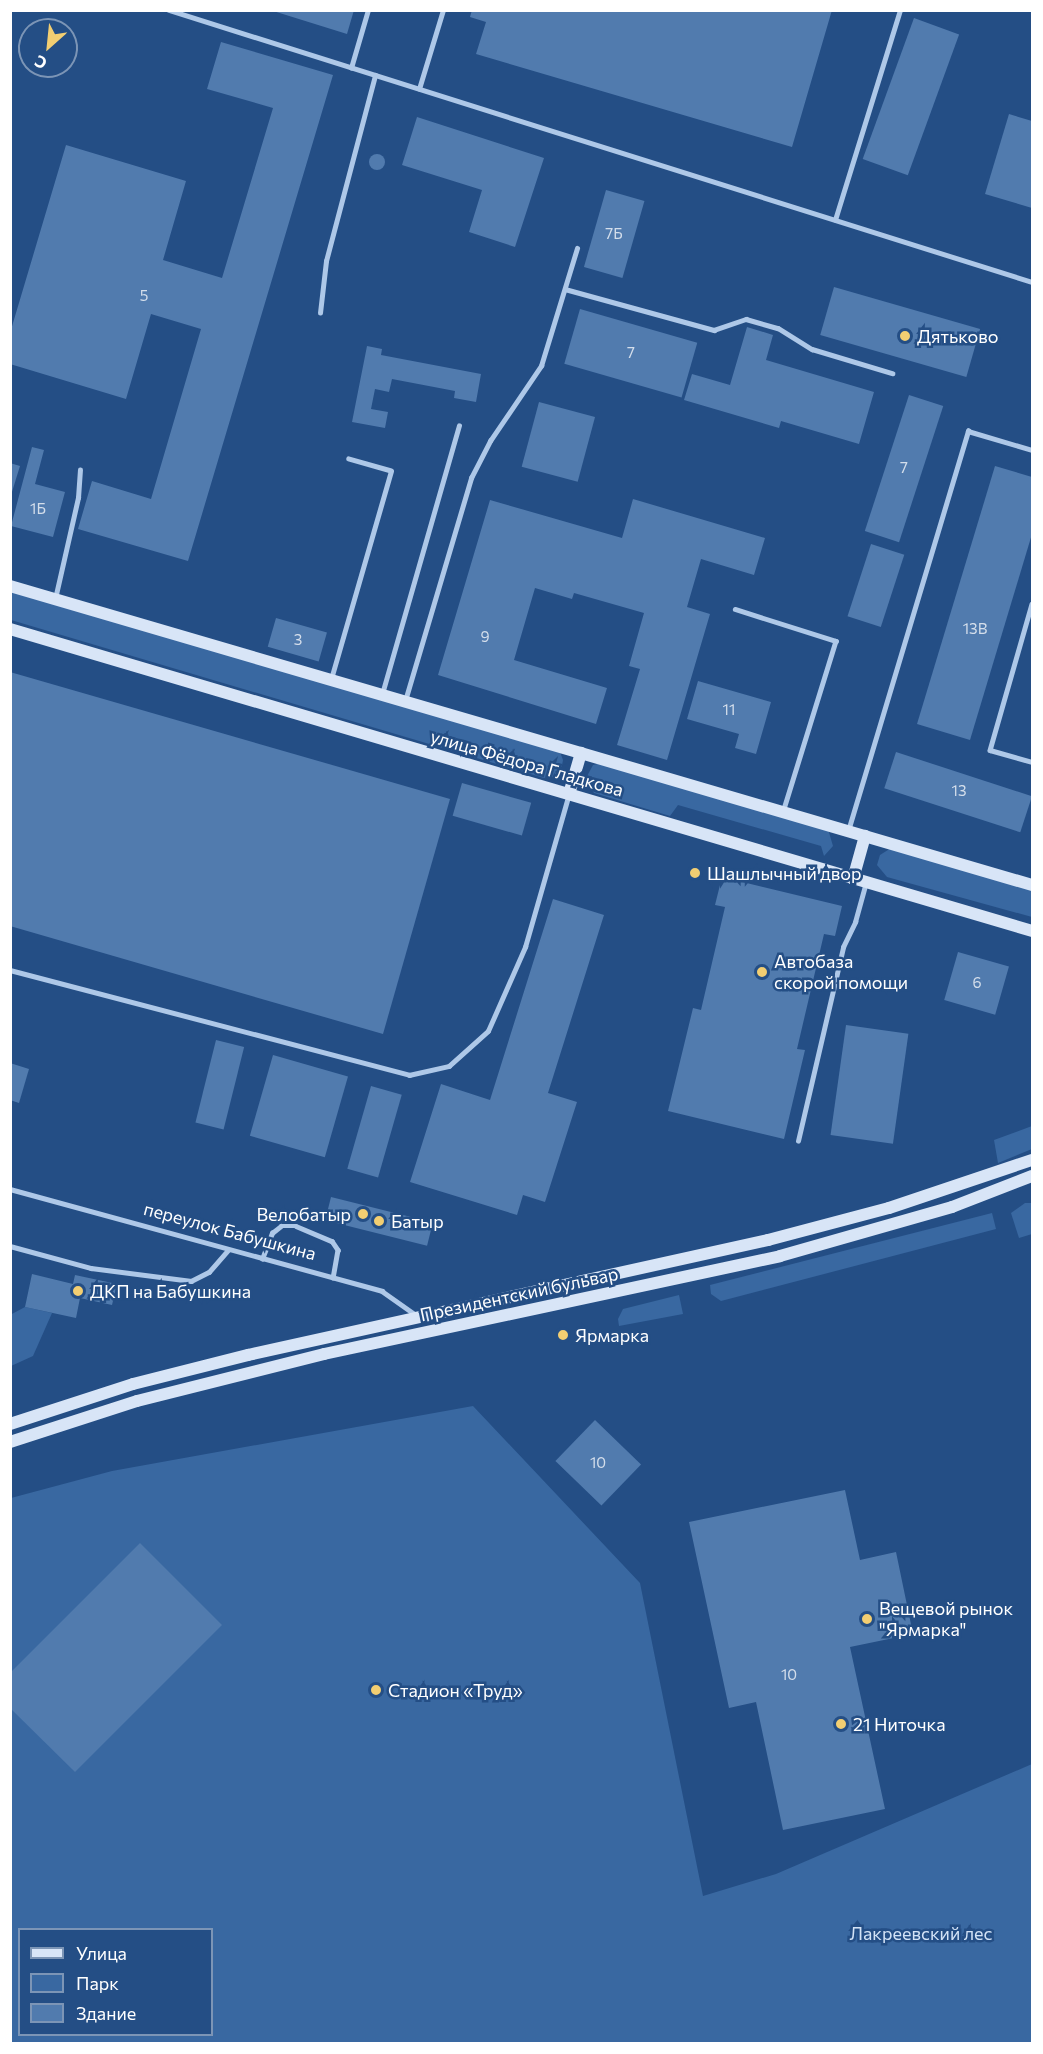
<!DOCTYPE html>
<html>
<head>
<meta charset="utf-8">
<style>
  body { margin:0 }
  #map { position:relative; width:1043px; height:2054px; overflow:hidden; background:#244e85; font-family:Commissioner,sans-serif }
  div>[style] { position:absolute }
  .green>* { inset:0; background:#3968a1 }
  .building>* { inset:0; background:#517bae; transform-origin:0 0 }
  .round { border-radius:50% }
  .service>* { height:4.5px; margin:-2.25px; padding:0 2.25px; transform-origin:2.25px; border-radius:2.25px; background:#aec8e8 }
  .secondary>* { height:12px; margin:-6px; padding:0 6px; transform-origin:6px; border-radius:6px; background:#d8e5f7 }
  .dots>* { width:16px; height:16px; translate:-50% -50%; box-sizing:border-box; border:3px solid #244e85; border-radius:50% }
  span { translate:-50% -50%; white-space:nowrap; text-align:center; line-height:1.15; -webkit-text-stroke:5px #244e85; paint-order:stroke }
  .number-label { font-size:15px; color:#d4deeb }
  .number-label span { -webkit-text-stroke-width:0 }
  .poi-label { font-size:18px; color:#fff }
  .left { translate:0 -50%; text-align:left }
  .right { translate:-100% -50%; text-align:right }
  .street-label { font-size:18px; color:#fff }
  .park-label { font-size:18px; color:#d2e2f6 }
  .frame { position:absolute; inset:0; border:12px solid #fff; pointer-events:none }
  .legend { position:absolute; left:18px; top:1928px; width:195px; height:108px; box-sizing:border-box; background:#244e85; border:2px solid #7c95b6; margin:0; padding:8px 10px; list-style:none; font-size:18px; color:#fff }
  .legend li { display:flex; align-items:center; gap:12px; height:30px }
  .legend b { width:30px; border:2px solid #7c95b6 }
  .north { position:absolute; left:18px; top:18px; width:60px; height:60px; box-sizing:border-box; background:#244e85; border:2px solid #7c95b6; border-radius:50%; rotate:207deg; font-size:16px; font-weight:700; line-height:24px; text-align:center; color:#fff }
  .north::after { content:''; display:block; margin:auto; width:21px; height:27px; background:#f2ce72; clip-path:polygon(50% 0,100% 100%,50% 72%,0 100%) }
</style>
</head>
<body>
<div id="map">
  <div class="green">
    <i style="clip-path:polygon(10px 591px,560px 752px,563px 760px,561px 771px,555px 777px,544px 778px,11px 620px)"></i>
    <i style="clip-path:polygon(602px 763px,828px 829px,833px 846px,824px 856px,821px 846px,678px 805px,670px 816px,594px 793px,585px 780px,593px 765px)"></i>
    <i style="clip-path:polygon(891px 848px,1032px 890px,1032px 917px,887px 877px,877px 865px,880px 855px)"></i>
    <i style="clip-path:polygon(1032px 1126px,1032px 1149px,998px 1163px,994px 1140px)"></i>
    <i style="clip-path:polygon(1025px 1203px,1032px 1203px,1032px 1234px,1019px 1238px,1011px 1213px)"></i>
    <i style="clip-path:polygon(992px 1213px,996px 1229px,721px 1301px,711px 1294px,710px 1285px)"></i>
    <i style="clip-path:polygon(679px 1295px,683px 1314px,619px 1326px,618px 1319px,623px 1309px)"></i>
    <i style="clip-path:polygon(25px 1307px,52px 1313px,33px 1356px,11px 1366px,10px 1315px)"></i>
    <i style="clip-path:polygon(evenodd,473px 1406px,640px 1583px,703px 1896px,776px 1874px,1032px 1764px,1032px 2043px,11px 2044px,11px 1498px,112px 1471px,473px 1406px,20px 1930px,212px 1930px,212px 2034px,20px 2034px,20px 1930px)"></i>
  </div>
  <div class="building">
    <i style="clip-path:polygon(270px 10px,354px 10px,347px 34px)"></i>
    <i style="clip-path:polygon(472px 10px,832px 10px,792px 147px,476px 54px,486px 22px,470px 17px)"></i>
    <i style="left:914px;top:18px;width:48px;height:150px;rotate:20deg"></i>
    <i style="clip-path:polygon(221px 42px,333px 75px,188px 561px,78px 529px,92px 481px,151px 499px,201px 329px,151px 314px,126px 399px,10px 364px,10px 333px,66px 145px,186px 181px,163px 260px,222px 278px,273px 108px,207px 89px)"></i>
    <i style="clip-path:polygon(1009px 114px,1032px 121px,1032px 208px,985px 194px)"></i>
    <i style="clip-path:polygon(417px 117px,544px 158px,515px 247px,469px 232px,482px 190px,402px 165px)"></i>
    <i class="round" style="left:369px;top:154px;width:16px;height:16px"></i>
    <i style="left:606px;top:190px;width:40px;height:80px;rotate:16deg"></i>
    <i style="left:834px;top:287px;width:152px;height:50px;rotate:16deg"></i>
    <i style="left:580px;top:309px;width:122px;height:57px;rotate:16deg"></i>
    <i style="clip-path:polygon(747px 327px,773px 335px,766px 360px,874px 392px,859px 444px,781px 421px,779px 428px,684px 400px,692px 374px,730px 385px)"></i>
    <i style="clip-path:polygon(367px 346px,382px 349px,381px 355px,481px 374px,476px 402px,454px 398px,455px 391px,392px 379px,389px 392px,375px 389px,371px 409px,388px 412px,385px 428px,352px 422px)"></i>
    <i style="left:909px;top:395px;width:36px;height:143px;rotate:18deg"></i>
    <i style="left:539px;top:402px;width:58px;height:67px;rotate:15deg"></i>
    <i style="clip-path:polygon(32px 447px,44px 450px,35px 484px,65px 492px,53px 537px,11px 526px)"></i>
    <i style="clip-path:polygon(10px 463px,20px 466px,11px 495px,10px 495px)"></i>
    <i style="clip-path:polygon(995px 466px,1032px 477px,1032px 534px,970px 740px,917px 724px)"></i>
    <i style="clip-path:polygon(633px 499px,765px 538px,754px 575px,701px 559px,687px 607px,710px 614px,667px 760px,617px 745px,640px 669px,629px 666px,644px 613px,574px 593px,572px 599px,535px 588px,514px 660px,607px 688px,596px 724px,438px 675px,490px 500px,622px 538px)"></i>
    <i style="left:871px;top:544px;width:35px;height:76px;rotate:18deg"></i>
    <i style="left:276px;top:618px;width:53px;height:30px;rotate:16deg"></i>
    <i style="clip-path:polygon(10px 672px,450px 799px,383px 1034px,10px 926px)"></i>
    <i style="clip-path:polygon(698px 681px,771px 702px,756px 754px,735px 748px,739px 734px,687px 719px)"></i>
    <i style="left:896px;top:752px;width:143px;height:38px;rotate:18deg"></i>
    <i style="left:462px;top:783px;width:72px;height:34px;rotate:16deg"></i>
    <i style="clip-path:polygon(722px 877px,842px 906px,835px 936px,824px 934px,797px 1049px,805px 1050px,784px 1139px,668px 1111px,693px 1008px,701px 1010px,725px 907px,715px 905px)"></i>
    <i style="clip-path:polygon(553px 899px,604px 915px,548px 1093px,577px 1102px,545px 1202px,523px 1195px,517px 1215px,410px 1182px,441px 1084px,490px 1100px)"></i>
    <i style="left:958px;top:952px;width:53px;height:50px;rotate:16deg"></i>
    <i style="left:846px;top:1025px;width:63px;height:111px;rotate:8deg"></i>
    <i style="left:216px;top:1040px;width:29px;height:85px;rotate:14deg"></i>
    <i style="left:273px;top:1055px;width:78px;height:84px;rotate:16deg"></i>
    <i style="clip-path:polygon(10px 1063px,29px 1069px,19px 1103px,10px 1100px)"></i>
    <i style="left:371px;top:1086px;width:32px;height:86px;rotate:16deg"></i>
    <i style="left:331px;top:1197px;width:105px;height:24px;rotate:14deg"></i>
    <i style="clip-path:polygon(32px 1274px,73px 1284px,75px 1275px,117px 1284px,112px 1305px,80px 1298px,76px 1318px,25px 1307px)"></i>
    <i style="left:595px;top:1420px;width:64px;height:57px;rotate:44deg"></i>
    <i style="clip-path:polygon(845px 1490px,860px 1560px,896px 1552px,913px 1634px,850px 1647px,885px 1809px,783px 1830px,756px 1702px,729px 1708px,689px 1522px)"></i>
    <i style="clip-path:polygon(140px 1543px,222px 1625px,75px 1772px,10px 1708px,10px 1673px)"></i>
  </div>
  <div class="service">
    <i style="left:169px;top:10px;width:905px;rotate:17.49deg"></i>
    <i style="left:351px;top:68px;width:60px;rotate:-73.7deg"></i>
    <i style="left:419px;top:89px;width:83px;rotate:-73.1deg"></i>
    <i style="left:835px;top:220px;width:220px;rotate:-72.8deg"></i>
    <i style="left:565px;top:289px;width:155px;rotate:15.4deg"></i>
    <i style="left:714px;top:330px;width:34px;rotate:-19deg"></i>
    <i style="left:746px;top:319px;width:33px;rotate:16deg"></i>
    <i style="left:778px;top:328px;width:40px;rotate:32deg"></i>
    <i style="left:812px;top:349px;width:84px;rotate:16.7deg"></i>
    <i style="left:320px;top:313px;width:52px;rotate:-83.4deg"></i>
    <i style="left:326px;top:261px;width:192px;rotate:-75.2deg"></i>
    <i style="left:55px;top:599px;width:104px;rotate:-77.2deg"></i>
    <i style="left:78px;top:498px;width:28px;rotate:-86deg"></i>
    <i style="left:1032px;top:604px;width:152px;rotate:106deg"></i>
    <i style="left:990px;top:750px;width:44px;rotate:15.9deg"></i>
    <i style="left:735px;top:609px;width:106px;rotate:17.6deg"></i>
    <i style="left:836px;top:641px;width:179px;rotate:107.2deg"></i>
    <i style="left:331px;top:679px;width:216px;rotate:-73.9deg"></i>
    <i style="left:391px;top:471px;width:44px;rotate:-164.1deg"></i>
    <i style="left:382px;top:694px;width:279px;rotate:-74deg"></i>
    <i style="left:405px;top:701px;width:233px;rotate:-73.5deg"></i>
    <i style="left:471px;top:478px;width:42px;rotate:-62.8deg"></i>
    <i style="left:490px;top:441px;width:91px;rotate:-55.8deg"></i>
    <i style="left:541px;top:366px;width:123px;rotate:-73deg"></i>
    <i style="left:848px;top:831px;width:418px;rotate:-73.3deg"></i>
    <i style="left:968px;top:431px;width:67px;rotate:16.5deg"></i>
    <i style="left:10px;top:970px;width:413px;rotate:14.7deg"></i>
    <i style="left:409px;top:1075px;width:41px;rotate:-12.7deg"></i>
    <i style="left:449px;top:1066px;width:52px;rotate:-41.9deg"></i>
    <i style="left:488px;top:1031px;width:92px;rotate:-66.2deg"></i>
    <i style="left:525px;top:947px;width:159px;rotate:-74deg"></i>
    <i style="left:798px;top:1141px;width:199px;rotate:-76.9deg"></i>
    <i style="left:843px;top:947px;width:28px;rotate:-64deg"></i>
    <i style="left:855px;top:922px;width:41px;rotate:-74.6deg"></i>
    <i style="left:10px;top:1189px;width:386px;rotate:15.3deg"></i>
    <i style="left:382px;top:1291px;width:42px;rotate:35.2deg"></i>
    <i style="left:10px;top:1246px;width:84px;rotate:15.2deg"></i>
    <i style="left:91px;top:1268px;width:101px;rotate:7.4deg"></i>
    <i style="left:191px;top:1281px;width:20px;rotate:-27deg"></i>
    <i style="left:209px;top:1272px;width:29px;rotate:-49deg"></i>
    <i style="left:262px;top:1259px;width:28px;rotate:-69deg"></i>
    <i style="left:272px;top:1233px;width:11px;rotate:-38deg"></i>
    <i style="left:281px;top:1226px;width:15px"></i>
    <i style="left:296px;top:1226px;width:39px;rotate:23deg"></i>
    <i style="left:332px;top:1241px;width:11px;rotate:56deg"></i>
    <i style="left:338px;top:1250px;width:28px;rotate:100deg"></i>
  </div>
  <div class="secondary">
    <i style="left:10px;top:586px;width:1065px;rotate:16.31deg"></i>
    <i style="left:10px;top:629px;width:1066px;rotate:16.46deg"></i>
    <i style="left:569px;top:794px;width:43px;rotate:-73.7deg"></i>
    <i style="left:853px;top:879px;width:45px;rotate:-74.4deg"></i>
    <i style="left:10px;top:1424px;width:129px;rotate:-18deg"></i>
    <i style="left:133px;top:1384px;width:119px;rotate:-14.2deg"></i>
    <i style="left:248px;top:1355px;width:533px;rotate:-12.47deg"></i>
    <i style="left:768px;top:1240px;width:125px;rotate:-14.8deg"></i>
    <i style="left:889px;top:1208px;width:151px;rotate:-18.6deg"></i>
    <i style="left:10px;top:1442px;width:133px;rotate:-17.9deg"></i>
    <i style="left:137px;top:1401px;width:193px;rotate:-14.1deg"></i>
    <i style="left:324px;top:1354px;width:466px;rotate:-12.1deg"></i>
    <i style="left:780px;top:1256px;width:179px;rotate:-15.9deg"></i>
    <i style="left:952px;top:1207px;width:86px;rotate:-21.2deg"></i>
  </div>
  <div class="dots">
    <i style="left:905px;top:336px;background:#f2ce72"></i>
    <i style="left:695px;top:873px;background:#f2ce72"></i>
    <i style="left:762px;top:972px;background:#f2ce72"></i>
    <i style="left:363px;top:1214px;background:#f2ce72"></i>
    <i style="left:379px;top:1221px;background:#f2ce72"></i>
    <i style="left:78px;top:1291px;background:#f2ce72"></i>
    <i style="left:563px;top:1335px;background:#f2ce72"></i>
    <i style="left:867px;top:1619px;background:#f2ce72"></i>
    <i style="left:376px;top:1690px;background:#f2ce72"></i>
    <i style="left:841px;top:1724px;background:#f2ce72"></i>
  </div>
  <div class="number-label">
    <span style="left:614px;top:234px">7Б</span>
    <span style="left:144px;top:296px">5</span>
    <span style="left:631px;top:353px">7</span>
    <span style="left:904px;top:468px">7</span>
    <span style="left:38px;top:509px">1Б</span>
    <span style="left:975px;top:629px">13В</span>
    <span style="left:485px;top:637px">9</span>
    <span style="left:298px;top:640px">3</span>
    <span style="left:729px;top:710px">11</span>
    <span style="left:959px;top:791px">13</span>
    <span style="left:977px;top:983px">6</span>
    <span style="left:598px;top:1463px">10</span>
    <span style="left:789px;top:1675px">10</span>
  </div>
  <div class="poi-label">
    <span class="left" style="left:917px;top:336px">Дятьково</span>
    <span class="left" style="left:707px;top:873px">Шашлычный двор</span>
    <span class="left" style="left:774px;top:972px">Автобаза<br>скорой помощи</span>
    <span class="right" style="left:351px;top:1214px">Велобатыр</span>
    <span class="left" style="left:391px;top:1221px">Батыр</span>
    <span class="left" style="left:90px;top:1291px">ДКП на Бабушкина</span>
    <span class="left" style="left:575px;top:1335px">Ярмарка</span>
    <span class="left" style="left:879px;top:1619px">Вещевой рынок<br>"Ярмарка"</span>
    <span class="left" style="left:388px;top:1690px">Стадион «Труд»</span>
    <span class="left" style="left:853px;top:1724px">21 Ниточка</span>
  </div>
  <div class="street-label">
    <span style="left:527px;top:763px;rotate:16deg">улица Фёдора Гладкова</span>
    <span style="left:230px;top:1231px;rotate:15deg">переулок Бабушкина</span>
    <span style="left:519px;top:1294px;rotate:-12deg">Президентский бульвар</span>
  </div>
  <div class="park-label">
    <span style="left:921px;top:1933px">Лакреевский лес</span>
  </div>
  <div class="frame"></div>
  <ul class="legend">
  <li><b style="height:8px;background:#d8e5f7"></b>Улица</li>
  <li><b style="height:16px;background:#3968a1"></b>Парк</li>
  <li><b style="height:16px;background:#517bae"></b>Здание</li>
  </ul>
  <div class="north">С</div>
</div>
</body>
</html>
